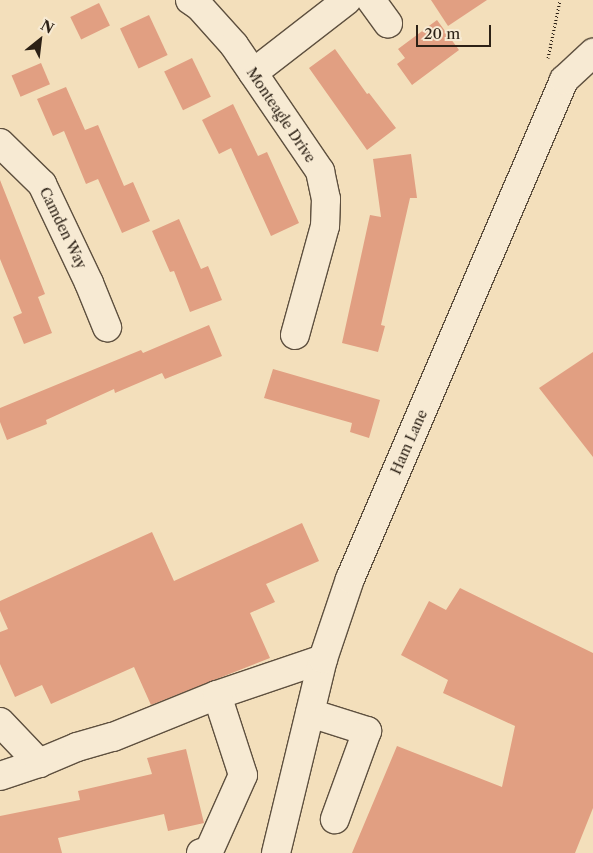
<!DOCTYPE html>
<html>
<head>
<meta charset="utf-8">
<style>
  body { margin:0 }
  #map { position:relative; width:593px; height:853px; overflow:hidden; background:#f3dfbb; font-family:"Libre Caslon Text",serif }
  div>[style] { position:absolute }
  .building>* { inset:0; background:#e19f82; transform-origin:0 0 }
  .path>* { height:3px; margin-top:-1.5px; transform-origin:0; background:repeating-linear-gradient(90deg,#2c2116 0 1px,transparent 0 3.5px) }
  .roads { filter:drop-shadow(1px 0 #5e503f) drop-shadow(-1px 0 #5e503f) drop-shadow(0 1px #5e503f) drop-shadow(0 -1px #5e503f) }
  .minor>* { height:28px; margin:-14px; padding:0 14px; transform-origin:14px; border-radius:14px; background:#f7ead3 }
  span { translate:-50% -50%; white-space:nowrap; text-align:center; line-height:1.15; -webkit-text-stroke:4px #f7ead3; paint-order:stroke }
  .street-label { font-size:14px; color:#2c2116 }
  .north { position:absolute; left:15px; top:15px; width:50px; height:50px; -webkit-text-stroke:4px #f7ead3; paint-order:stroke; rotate:29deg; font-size:14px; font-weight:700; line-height:20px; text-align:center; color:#2c2116 }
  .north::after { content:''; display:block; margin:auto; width:18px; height:22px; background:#2c2116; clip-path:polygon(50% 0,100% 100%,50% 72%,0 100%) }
  .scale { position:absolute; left:416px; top:25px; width:75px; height:22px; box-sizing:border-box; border:2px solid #2c2116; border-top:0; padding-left:6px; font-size:15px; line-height:18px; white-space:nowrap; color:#2c2116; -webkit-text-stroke:4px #f7ead3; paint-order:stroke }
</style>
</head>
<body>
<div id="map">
  <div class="building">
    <i style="clip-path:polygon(431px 0,487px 0,448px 26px)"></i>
    <i style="left:99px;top:3px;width:25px;height:32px;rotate:64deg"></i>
    <i style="left:149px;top:15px;width:44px;height:32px;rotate:65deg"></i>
    <i style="clip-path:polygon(437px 20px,459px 50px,412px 85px,397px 64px,405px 58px,398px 49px)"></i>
    <i style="clip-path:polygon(335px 49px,367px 94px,369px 93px,396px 128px,367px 150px,309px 68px)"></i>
    <i style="left:192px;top:58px;width:43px;height:31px;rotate:64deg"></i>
    <i style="left:41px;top:63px;width:23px;height:32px;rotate:67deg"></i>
    <i style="clip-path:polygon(66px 87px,85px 130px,98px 125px,124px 186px,133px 182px,150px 221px,122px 233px,98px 179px,86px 184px,64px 131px,53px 136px,37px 99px)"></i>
    <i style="clip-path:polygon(233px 104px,258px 156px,267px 152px,299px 223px,271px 236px,231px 148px,219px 154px,202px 120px)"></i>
    <i style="clip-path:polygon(411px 154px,417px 198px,410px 198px,381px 325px,385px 326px,378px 352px,342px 343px,370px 215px,381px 217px,373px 159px)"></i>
    <i style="clip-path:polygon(0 180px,45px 294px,38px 297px,52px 333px,24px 344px,13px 317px,22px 313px,0 259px)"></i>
    <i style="clip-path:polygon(179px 219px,201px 269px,208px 266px,222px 300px,190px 312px,174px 271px,170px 272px,152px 231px)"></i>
    <i style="clip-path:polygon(209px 325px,222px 356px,165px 379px,162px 373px,115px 393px,114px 389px,46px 420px,47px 424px,7px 440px,0 422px,0 408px,141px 350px,143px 353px)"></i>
    <i style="clip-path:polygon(593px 352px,593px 457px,539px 388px)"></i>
    <i style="clip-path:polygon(273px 369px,380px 400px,369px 438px,350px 432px,352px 423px,264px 398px)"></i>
    <i style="clip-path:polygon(302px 523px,319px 561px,266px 584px,275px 602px,250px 613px,270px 658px,151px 705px,134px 667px,51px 704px,42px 685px,15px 697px,0 664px,0 632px,8px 629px,0 611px,0 601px,152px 532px,174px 581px)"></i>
    <i style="clip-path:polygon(460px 588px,593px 653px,593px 808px,575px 853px,352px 853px,397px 746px,502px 787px,515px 726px,443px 693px,448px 680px,401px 655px,429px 601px,446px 610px)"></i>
    <i style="clip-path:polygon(186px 749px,204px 823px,168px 831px,164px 814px,58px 838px,62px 853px,0 853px,0 816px,80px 800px,78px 791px,152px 774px,147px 758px)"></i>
  </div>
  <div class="path">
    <i style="left:548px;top:58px;width:59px;rotate:-78.3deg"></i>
  </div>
  <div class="roads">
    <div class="minor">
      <i style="left:190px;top:0;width:11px;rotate:34deg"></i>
      <i style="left:199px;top:6px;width:52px;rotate:48.1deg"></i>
      <i style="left:234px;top:45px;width:153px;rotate:55.7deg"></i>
      <i style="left:320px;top:171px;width:29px;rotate:78deg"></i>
      <i style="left:326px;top:199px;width:27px;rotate:92deg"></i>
      <i style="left:325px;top:226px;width:113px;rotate:105.4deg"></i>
      <i style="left:371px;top:0;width:29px;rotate:54deg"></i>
      <i style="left:253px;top:73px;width:119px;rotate:-37.8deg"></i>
      <i style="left:0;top:143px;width:59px;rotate:44.3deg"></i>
      <i style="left:42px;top:184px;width:110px;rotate:64.6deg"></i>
      <i style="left:89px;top:283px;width:48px;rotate:67.8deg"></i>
      <i style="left:310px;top:713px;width:60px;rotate:17.5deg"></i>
      <i style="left:367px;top:731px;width:94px;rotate:110deg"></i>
      <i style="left:0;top:722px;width:57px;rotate:46.4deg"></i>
      <i style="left:0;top:776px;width:41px;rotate:-18.4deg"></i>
      <i style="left:39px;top:763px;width:41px;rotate:-22.8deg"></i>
      <i style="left:77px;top:747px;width:37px;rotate:-16deg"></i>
      <i style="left:113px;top:737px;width:112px;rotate:-22deg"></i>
      <i style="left:217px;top:695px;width:112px;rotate:-18.8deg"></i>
      <i style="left:201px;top:853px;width:8px;rotate:-14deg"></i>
      <i style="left:209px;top:851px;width:83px;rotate:-65.9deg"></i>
      <i style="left:243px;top:775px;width:84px;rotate:-108deg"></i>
      <i style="left:276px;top:853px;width:200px;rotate:-76.4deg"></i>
      <i style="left:323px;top:659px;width:84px;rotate:-71.4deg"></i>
      <i style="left:350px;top:579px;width:543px;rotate:-66.79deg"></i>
      <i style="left:564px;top:80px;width:40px;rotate:-43deg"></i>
    </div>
  </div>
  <div class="street-label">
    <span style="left:281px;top:115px;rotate:56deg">Monteagle Drive</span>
    <span style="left:63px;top:228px;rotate:64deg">Camden Way</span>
    <span style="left:409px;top:442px;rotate:-66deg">Ham Lane</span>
  </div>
  <div class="north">N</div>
  <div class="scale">20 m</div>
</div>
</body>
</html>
